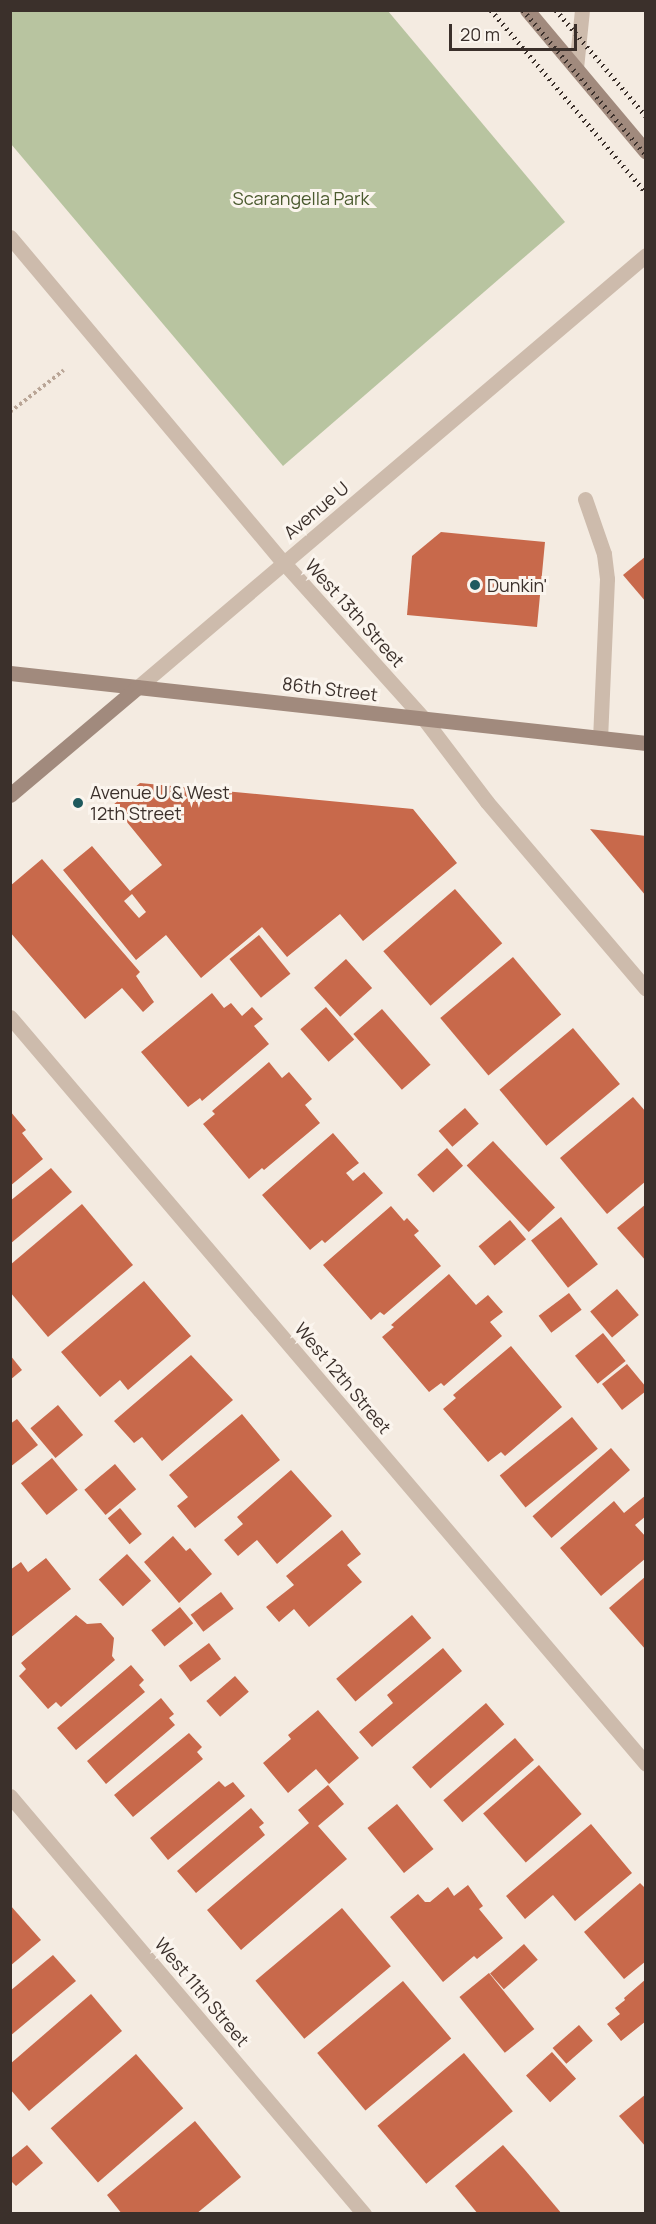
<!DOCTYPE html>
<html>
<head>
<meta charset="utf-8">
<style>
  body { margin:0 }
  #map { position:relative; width:656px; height:2224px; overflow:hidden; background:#f4ebe1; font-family:Manrope,sans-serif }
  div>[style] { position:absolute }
  .green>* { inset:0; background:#b8c4a0 }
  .building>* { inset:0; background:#c8694b; transform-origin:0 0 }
  .path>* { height:4px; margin-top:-2px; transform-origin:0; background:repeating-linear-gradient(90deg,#b9a596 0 3px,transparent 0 6px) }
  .lane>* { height:15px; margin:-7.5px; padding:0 7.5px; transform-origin:7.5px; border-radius:7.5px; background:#cdbbac }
  .street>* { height:15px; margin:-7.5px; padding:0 7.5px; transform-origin:7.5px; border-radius:7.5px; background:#cdbbac }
  .secondary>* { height:15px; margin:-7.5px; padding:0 7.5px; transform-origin:7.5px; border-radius:7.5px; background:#a18a7d }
  .rail>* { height:4.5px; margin-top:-2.25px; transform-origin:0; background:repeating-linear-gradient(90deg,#3b302b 0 1.5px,transparent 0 6px) }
  .dots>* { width:16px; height:16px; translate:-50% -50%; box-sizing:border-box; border:3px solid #fbf5ee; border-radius:50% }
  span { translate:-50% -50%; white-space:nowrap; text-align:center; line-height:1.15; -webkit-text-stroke:6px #fbf5ee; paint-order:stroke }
  .park-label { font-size:18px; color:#4a5a2e }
  .street-label { font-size:18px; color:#3b302b }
  .poi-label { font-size:18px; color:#3b302b }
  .left { translate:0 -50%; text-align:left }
  .frame { position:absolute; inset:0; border:12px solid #3b302b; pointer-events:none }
  .scale { position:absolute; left:449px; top:24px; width:128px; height:27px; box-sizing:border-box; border:3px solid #3b302b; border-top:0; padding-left:8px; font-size:18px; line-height:21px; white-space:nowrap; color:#3b302b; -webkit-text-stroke:4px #fbf5ee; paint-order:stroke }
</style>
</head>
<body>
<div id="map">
  <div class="green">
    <i style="clip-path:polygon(10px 11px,388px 11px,565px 222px,283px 466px,11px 144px)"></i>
  </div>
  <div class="building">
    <i style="clip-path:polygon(441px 532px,545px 542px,537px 627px,407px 615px,412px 556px)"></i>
    <i style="clip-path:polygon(646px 556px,646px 602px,623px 575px)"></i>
    <i style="clip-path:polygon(evenodd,140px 783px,413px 809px,457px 863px,363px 941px,340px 914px,287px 957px,262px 927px,201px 978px,166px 935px,136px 960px,63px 870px,92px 846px,130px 891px,162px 865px,113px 805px,140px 783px,132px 894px,146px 912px,139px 918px,124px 901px,132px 894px)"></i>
    <i style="clip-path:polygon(590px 829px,646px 836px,646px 896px)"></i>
    <i style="clip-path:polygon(42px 859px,140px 972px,136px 976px,154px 1002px,143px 1012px,122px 988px,85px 1019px,10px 932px,10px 886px)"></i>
    <i style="left:455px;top:889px;width:72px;height:95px;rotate:49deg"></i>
    <i style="left:259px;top:935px;width:50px;height:38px;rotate:51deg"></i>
    <i style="left:513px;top:957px;width:75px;height:95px;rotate:50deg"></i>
    <i style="left:346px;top:959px;width:39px;height:43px;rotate:48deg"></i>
    <i style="clip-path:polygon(212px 993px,224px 1008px,231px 1003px,242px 1016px,252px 1007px,263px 1019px,254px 1026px,269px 1044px,202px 1101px,200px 1098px,188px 1107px,141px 1052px)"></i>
    <i style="left:326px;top:1007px;width:43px;height:34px;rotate:49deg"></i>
    <i style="left:382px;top:1009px;width:74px;height:38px;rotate:49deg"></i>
    <i style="left:573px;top:1028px;width:73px;height:96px;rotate:50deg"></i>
    <i style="clip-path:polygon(269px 1062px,282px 1078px,289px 1072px,301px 1086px,312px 1099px,305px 1105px,320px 1123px,264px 1170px,262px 1168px,249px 1179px,203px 1124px,215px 1114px,212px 1111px)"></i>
    <i style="clip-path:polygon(633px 1097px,646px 1112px,646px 1181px,607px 1214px,560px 1158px)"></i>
    <i style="left:465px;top:1108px;width:21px;height:35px;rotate:49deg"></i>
    <i style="clip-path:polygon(10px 1111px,26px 1130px,22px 1133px,43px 1159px,10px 1186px)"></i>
    <i style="clip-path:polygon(333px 1133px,359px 1163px,346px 1173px,353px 1181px,364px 1172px,383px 1193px,325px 1243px,322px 1240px,310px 1250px,262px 1195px)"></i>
    <i style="left:493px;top:1141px;width:91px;height:36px;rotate:47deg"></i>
    <i style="left:447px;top:1148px;width:24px;height:40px;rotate:48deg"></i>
    <i style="clip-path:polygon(51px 1168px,72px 1192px,10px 1244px,10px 1201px)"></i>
    <i style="clip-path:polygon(82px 1204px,133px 1265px,48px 1337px,10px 1292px,10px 1265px)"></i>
    <i style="clip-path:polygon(646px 1204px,646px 1261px,617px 1228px)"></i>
    <i style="clip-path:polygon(391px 1206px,404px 1221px,407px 1218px,419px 1231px,414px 1235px,441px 1266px,384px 1315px,380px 1312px,371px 1320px,323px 1265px)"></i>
    <i style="left:561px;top:1217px;width:60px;height:38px;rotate:52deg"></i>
    <i style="left:510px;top:1220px;width:25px;height:41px;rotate:50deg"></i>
    <i style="clip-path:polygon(449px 1274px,476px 1305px,488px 1295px,503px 1312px,490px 1322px,502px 1336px,444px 1386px,441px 1383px,429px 1392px,382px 1337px,394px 1327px,391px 1325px)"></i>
    <i style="clip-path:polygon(144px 1281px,191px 1336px,128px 1390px,120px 1380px,100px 1397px,61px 1352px)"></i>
    <i style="left:617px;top:1289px;width:34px;height:35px;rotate:50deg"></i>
    <i style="left:569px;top:1293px;width:21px;height:38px;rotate:53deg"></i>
    <i style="left:603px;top:1333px;width:36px;height:36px;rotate:51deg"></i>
    <i style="clip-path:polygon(511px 1346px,562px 1407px,505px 1456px,501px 1452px,488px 1462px,443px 1409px,456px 1398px,453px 1395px)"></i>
    <i style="clip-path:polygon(10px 1355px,22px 1370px,10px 1380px)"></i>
    <i style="clip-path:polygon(191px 1355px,233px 1400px,162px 1461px,142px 1437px,134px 1443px,114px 1421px)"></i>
    <i style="clip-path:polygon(627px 1364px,646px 1387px,646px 1391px,622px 1410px,602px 1384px)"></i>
    <i style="left:58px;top:1405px;width:39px;height:36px;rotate:50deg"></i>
    <i style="clip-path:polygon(242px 1414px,280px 1460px,195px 1528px,177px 1506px,188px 1497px,169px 1475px)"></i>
    <i style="left:572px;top:1417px;width:41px;height:93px;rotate:51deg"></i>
    <i style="clip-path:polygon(17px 1419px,38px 1445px,10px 1467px,10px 1424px)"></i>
    <i style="left:611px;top:1448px;width:29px;height:104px;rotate:49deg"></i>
    <i style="left:52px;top:1458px;width:41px;height:40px;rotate:51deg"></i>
    <i style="left:115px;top:1464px;width:33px;height:40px;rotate:50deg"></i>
    <i style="clip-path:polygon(291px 1470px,332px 1516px,277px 1564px,257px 1540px,238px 1556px,224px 1540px,243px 1524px,237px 1517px)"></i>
    <i style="clip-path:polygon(646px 1495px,646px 1516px,635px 1525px,646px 1537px,646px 1558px,601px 1596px,560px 1548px,614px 1501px,624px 1513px)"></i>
    <i style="left:120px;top:1508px;width:34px;height:16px;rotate:50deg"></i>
    <i style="clip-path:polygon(342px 1530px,361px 1554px,347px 1565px,362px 1582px,309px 1627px,294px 1609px,279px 1622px,266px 1607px,294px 1585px,286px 1576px)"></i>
    <i style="clip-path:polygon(173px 1536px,186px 1551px,190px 1548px,212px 1574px,179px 1603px,144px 1562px)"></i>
    <i style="left:127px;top:1554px;width:36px;height:38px;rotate:48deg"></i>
    <i style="clip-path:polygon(46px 1558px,71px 1589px,10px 1638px,10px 1570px,21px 1562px,28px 1572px)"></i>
    <i style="clip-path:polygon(646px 1576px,646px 1650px,609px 1608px)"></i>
    <i style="left:221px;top:1592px;width:21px;height:38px;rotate:53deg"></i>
    <i style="left:180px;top:1607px;width:21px;height:37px;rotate:51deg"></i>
    <i style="clip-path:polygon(76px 1615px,87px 1624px,101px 1623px,114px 1638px,112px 1656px,115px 1660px,61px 1707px,56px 1702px,48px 1709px,19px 1676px,26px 1669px,21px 1663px)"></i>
    <i style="left:412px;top:1615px;width:30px;height:99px;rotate:50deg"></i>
    <i style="left:209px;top:1643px;width:20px;height:38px;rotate:53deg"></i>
    <i style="clip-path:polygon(443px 1648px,462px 1671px,372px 1747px,359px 1732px,393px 1703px,387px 1695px)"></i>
    <i style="clip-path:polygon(131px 1665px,144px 1680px,139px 1685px,145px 1692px,76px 1750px,57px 1728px)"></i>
    <i style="left:235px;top:1676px;width:21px;height:38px;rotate:49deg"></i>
    <i style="clip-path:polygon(161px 1698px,174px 1714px,169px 1718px,175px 1725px,106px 1784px,87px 1761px)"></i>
    <i style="left:486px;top:1703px;width:28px;height:98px;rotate:49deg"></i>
    <i style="clip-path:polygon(318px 1710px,359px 1758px,329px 1784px,316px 1769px,288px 1793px,263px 1763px,291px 1739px,288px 1735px)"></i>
    <i style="clip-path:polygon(189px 1733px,202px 1747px,197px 1752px,203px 1759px,133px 1817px,114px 1795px)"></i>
    <i style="left:515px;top:1738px;width:29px;height:95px;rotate:49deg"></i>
    <i style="left:539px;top:1765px;width:65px;height:74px;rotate:49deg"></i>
    <i style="clip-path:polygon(219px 1781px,225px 1787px,233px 1782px,245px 1796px,168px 1860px,150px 1838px)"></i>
    <i style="clip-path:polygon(328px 1785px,344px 1804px,318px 1826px,347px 1859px,241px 1950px,207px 1910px,309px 1823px,298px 1810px)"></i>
    <i style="left:397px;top:1804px;width:58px;height:38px;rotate:51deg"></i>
    <i style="clip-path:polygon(251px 1808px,264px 1823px,259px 1827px,265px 1835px,196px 1893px,177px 1871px)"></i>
    <i style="clip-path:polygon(591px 1824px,632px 1873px,575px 1921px,553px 1895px,525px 1919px,506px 1896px)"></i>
    <i style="clip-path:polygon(640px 1883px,646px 1889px,646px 1961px,624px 1979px,584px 1932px)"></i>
    <i style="clip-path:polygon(468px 1885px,483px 1906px,479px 1909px,503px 1938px,477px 1959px,474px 1956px,443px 1982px,390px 1917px,418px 1894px,425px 1902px,430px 1902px,448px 1887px,454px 1896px)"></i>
    <i style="clip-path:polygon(10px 1905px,41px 1940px,10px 1966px)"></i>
    <i style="left:342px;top:1908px;width:76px;height:113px;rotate:50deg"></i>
    <i style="left:524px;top:1944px;width:21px;height:45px;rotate:49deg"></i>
    <i style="clip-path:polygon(53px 1955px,76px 1981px,10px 2036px,10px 1991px)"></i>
    <i style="left:489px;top:1973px;width:72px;height:38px;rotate:51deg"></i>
    <i style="clip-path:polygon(646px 1979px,646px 2021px,621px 2041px,607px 2024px,620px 2014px,615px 2008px,625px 2000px,624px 1998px)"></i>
    <i style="left:403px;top:1981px;width:75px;height:112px;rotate:50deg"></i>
    <i style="clip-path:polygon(91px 1994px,122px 2031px,29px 2111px,10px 2089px,10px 2064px)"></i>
    <i style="left:579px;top:2025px;width:21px;height:35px;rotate:49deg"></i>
    <i style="left:552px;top:2052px;width:36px;height:35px;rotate:48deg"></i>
    <i style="left:464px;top:2053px;width:76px;height:113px;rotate:50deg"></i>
    <i style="left:136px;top:2054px;width:72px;height:113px;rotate:49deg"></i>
    <i style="clip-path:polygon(646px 2094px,646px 2147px,619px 2116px)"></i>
    <i style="clip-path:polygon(195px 2121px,241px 2177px,196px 2214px,122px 2214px,107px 2195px)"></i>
    <i style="clip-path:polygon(27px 2145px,43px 2163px,16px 2186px,10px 2180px,10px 2159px)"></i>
    <i style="clip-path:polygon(503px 2145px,525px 2170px,562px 2214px,478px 2214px,455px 2186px)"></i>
  </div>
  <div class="path">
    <i style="left:10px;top:412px;width:68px;rotate:-37.9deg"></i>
  </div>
  <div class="lane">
    <i style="left:585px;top:499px;width:58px;rotate:70.9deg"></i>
    <i style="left:604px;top:554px;width:25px;rotate:83deg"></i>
    <i style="left:607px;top:579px;width:159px;rotate:92.5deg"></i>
  </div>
  <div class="street">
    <i style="left:576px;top:68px;width:58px;rotate:-84.1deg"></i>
    <i style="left:10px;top:237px;width:426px;rotate:50deg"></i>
    <i style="left:284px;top:563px;width:210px;rotate:48.1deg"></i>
    <i style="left:424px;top:719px;width:104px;rotate:52.8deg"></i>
    <i style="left:487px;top:802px;width:245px;rotate:49.6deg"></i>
    <i style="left:138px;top:687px;width:667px;rotate:-40.38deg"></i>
    <i style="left:10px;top:1017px;width:981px;rotate:49.59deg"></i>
    <i style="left:10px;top:1796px;width:548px;rotate:49.74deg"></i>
  </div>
  <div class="secondary">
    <i style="left:527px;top:10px;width:185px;rotate:50deg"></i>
    <i style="left:10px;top:673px;width:640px;rotate:6.28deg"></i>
    <i style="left:10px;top:795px;width:167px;rotate:-40.2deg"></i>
  </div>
  <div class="rail">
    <i style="left:491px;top:10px;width:240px;rotate:49.7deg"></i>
    <i style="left:523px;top:10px;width:190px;rotate:49.7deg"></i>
    <i style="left:556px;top:10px;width:139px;rotate:49.7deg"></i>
  </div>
  <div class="dots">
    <i style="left:475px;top:585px;background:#1f5a5e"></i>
    <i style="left:78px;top:803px;background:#1f5a5e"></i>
  </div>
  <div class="park-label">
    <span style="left:301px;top:198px">Scarangella Park</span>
  </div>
  <div class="street-label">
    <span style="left:316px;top:510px;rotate:-40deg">Avenue U</span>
    <span style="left:355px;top:613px;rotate:48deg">West 13th Street</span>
    <span style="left:330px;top:689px;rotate:7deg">86th Street</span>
    <span style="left:343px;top:1378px;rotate:50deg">West 12th Street</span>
    <span style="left:202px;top:1992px;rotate:50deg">West 11th Street</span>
  </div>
  <div class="poi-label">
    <span class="left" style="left:487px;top:585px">Dunkin'</span>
    <span class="left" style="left:90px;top:803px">Avenue U &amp; West<br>12th Street</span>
  </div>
  <div class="frame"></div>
  <div class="scale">20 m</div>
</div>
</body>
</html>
